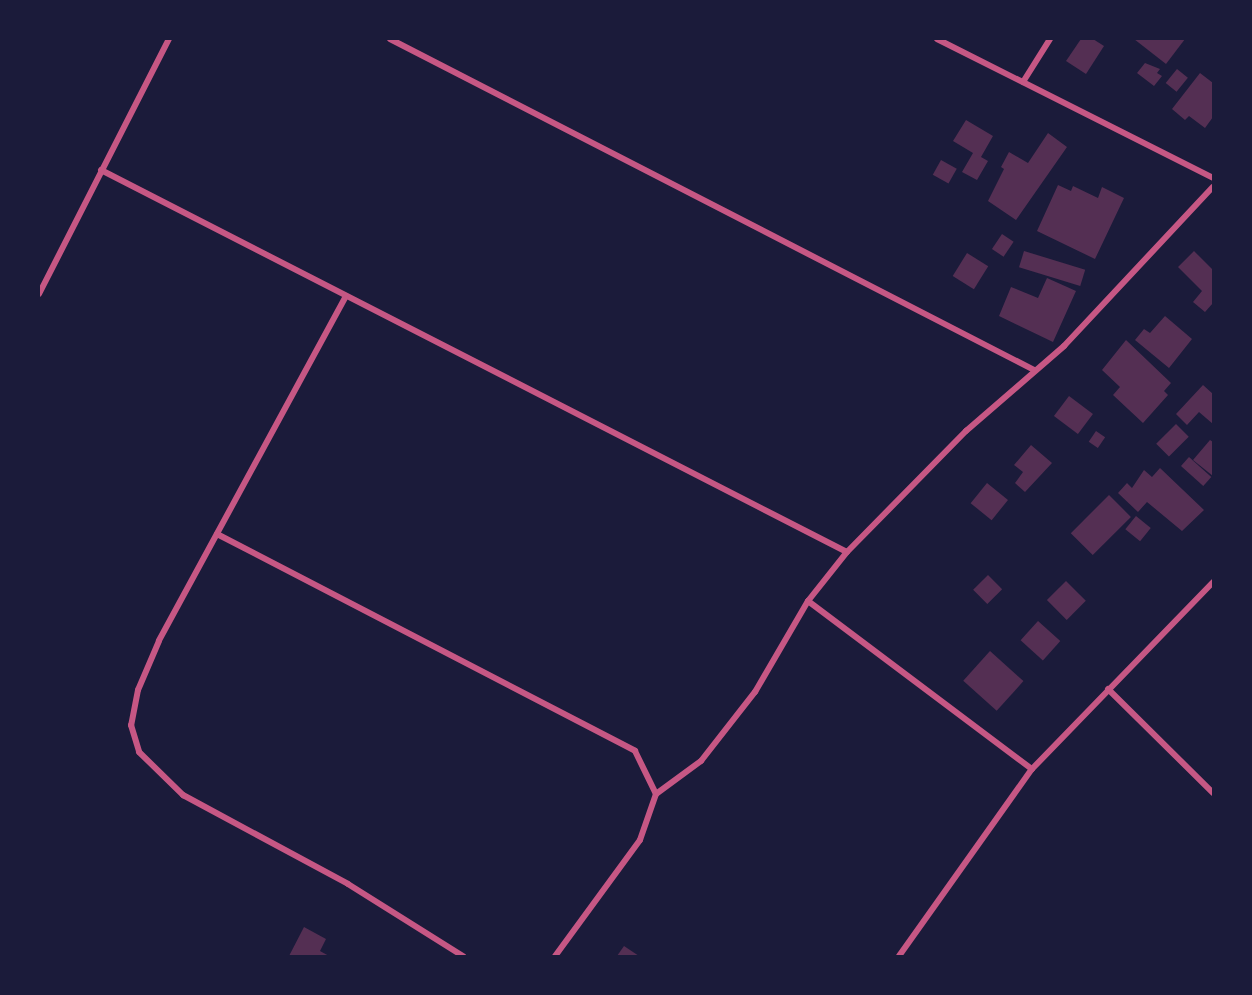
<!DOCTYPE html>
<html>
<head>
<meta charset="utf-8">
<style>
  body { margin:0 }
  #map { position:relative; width:1252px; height:995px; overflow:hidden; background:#1b1b3a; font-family:"Alegreya Sans",sans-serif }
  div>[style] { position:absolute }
  .building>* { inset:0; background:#542f53; transform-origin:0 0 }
  .minor>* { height:6px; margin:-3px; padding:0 3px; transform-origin:3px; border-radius:3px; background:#c65784 }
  span { translate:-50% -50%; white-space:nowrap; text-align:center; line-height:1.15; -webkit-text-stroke:4.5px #1b1b3a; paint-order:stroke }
  .frame { position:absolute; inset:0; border:40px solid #1b1b3a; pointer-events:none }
</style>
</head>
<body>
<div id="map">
  <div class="building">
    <i style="clip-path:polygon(1081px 39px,1093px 39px,1104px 46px,1086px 74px,1066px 61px)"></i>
    <i style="clip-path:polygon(1134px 39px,1185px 39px,1166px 64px)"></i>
    <i style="clip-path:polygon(1145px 63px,1160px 69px,1157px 73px,1162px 76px,1154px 86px,1137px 73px)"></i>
    <i style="left:1177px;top:69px;width:14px;height:18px;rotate:39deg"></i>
    <i style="clip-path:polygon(1200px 73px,1213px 83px,1213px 117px,1205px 128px,1189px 116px,1185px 120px,1172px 109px)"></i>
    <i style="clip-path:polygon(966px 120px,993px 136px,981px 157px,988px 161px,977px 180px,962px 172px,973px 153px,953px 141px)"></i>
    <i style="clip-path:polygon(1048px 133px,1067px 147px,1016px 220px,988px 201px,1004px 169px,1001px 167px,1009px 152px,1028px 163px)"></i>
    <i style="left:941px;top:160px;width:18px;height:17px;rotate:29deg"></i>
    <i style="clip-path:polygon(1058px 185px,1071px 191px,1073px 186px,1098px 198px,1102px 187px,1124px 198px,1095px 259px,1037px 231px)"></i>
    <i style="left:1002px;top:234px;width:14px;height:18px;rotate:34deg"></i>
    <i style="left:1024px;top:251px;width:64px;height:17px;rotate:17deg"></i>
    <i style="clip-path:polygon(1194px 251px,1213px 270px,1213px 303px,1205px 312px,1193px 302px,1202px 291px,1178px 267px)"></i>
    <i style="left:967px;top:253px;width:25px;height:27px;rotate:32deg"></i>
    <i style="clip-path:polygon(1047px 278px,1076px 291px,1053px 342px,999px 316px,1011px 287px,1038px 298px)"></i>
    <i style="clip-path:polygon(1165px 316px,1192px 339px,1169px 368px,1135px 340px,1144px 329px,1150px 333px)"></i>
    <i style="clip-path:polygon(1126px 340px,1171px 383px,1164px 391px,1168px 395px,1143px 423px,1113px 395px,1120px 387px,1102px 370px)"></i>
    <i style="clip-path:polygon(1203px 385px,1213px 394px,1213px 424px,1199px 412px,1187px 425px,1176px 414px)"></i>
    <i style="left:1069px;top:396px;width:30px;height:25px;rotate:37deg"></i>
    <i style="left:1176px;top:424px;width:18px;height:28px;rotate:45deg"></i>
    <i style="left:1096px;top:431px;width:11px;height:13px;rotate:34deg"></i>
    <i style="clip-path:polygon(1210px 440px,1213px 442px,1213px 476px,1193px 460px)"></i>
    <i style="clip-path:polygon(1031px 445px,1052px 463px,1025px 492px,1015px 483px,1023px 472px,1014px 465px)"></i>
    <i style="left:1189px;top:457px;width:30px;height:12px;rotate:42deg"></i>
    <i style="clip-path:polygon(1160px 468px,1204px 510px,1182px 531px,1147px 502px,1138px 512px,1118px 493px,1127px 483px,1132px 488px,1144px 470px,1152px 477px)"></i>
    <i style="left:987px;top:483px;width:27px;height:26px;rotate:39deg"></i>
    <i style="left:1109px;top:495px;width:31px;height:54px;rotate:45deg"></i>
    <i style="left:1136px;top:516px;width:19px;height:17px;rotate:39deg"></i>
    <i style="left:988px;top:575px;width:20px;height:21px;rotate:45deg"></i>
    <i style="left:1066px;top:581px;width:28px;height:27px;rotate:45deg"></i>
    <i style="left:1038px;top:621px;width:30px;height:26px;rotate:42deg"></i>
    <i style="left:990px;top:651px;width:45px;height:40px;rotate:42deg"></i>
    <i style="clip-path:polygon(304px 927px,326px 939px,320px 951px,329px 956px,289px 956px)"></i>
    <i style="clip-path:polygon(624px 946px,639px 956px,617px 956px)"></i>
  </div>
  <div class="minor">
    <i style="left:390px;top:39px;width:724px;rotate:27.2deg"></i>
    <i style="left:937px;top:39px;width:309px;rotate:26.7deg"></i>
    <i style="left:1023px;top:82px;width:51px;rotate:-57.9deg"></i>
    <i style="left:101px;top:170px;width:838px;rotate:27.12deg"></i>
    <i style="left:847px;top:552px;width:170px;rotate:-45.5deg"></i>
    <i style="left:966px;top:431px;width:130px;rotate:-40.9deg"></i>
    <i style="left:1064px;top:346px;width:218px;rotate:-46.9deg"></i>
    <i style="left:39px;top:294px;width:286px;rotate:-63deg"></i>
    <i style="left:346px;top:296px;width:392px;rotate:118.5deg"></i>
    <i style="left:159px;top:641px;width:53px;rotate:113.2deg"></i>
    <i style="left:138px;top:690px;width:36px;rotate:101deg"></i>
    <i style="left:131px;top:725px;width:28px;rotate:73deg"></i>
    <i style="left:139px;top:752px;width:62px;rotate:44.3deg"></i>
    <i style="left:183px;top:795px;width:187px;rotate:28.3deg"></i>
    <i style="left:348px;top:884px;width:136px;rotate:32.1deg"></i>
    <i style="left:217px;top:534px;width:471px;rotate:27.4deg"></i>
    <i style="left:635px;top:751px;width:48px;rotate:64deg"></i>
    <i style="left:656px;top:794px;width:49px;rotate:109.2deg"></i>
    <i style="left:640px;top:840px;width:144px;rotate:126.2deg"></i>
    <i style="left:808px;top:601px;width:280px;rotate:36.9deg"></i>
    <i style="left:1108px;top:689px;width:148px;rotate:44.7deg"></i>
    <i style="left:656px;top:794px;width:56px;rotate:-36.3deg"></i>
    <i style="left:701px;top:761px;width:88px;rotate:-52deg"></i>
    <i style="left:755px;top:692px;width:105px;rotate:-59.8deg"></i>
    <i style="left:808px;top:601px;width:63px;rotate:-51.5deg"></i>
    <i style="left:899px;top:956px;width:229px;rotate:-54.6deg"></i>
    <i style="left:1032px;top:769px;width:260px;rotate:-45.9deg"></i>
  </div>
  <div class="frame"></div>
</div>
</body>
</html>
